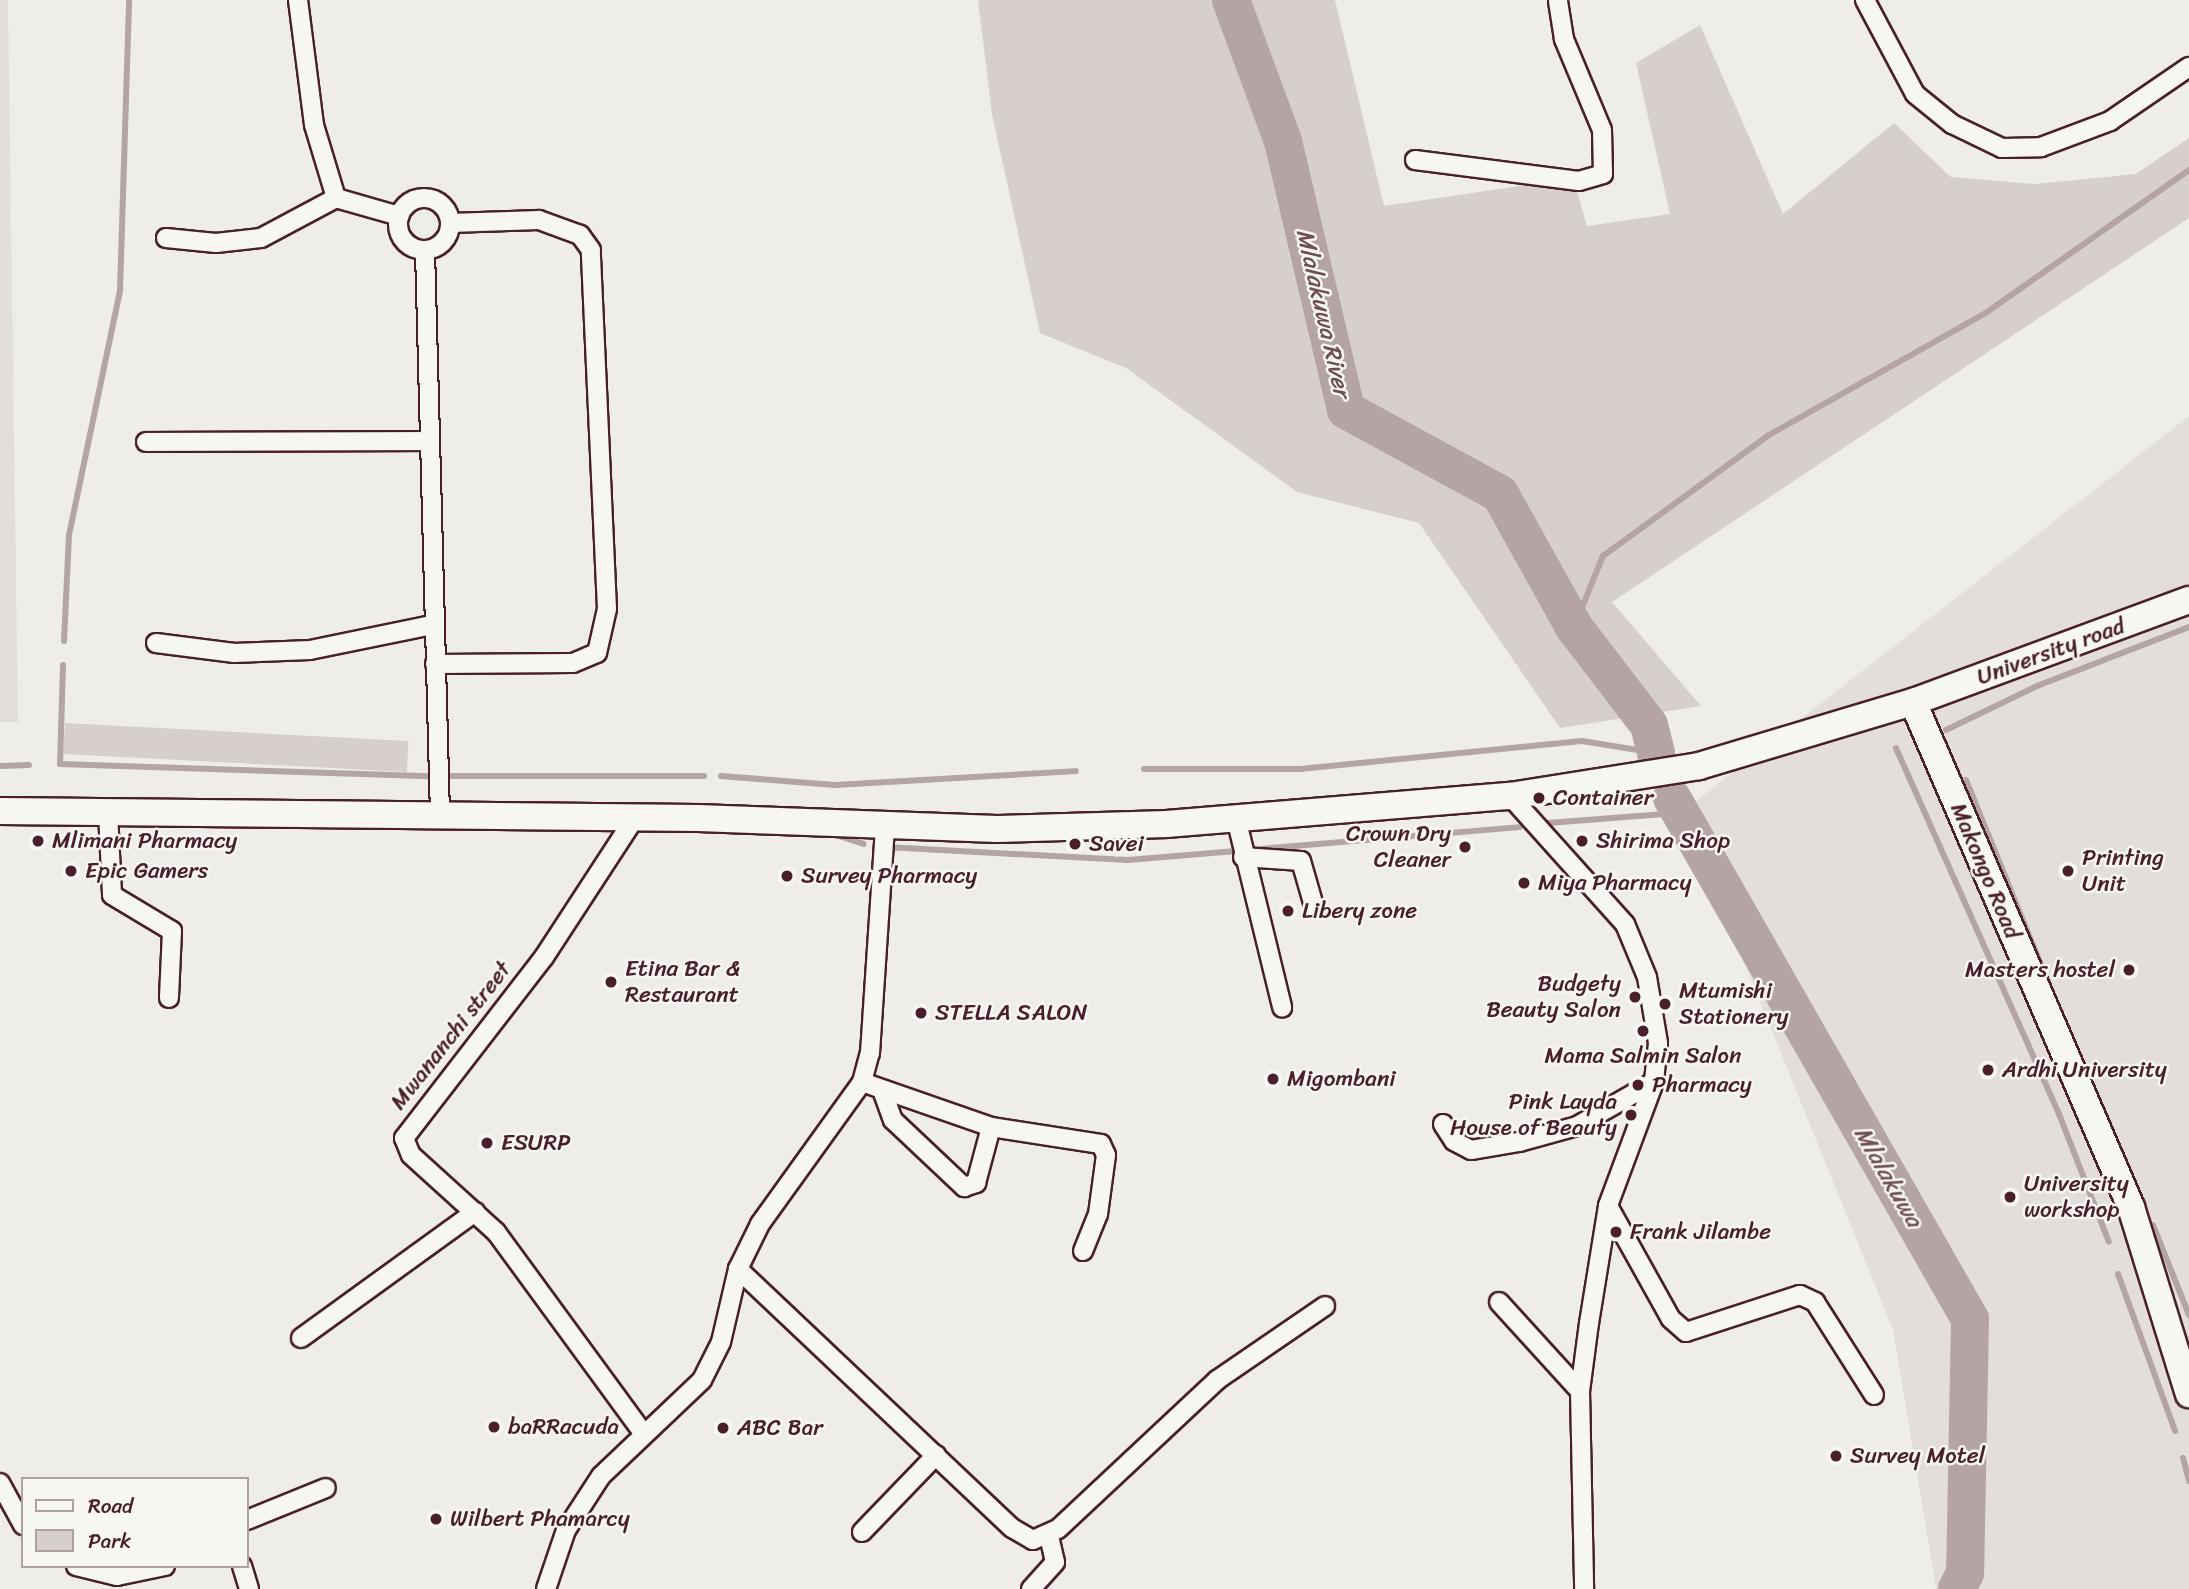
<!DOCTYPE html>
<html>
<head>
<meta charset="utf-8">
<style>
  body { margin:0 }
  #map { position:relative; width:2189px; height:1589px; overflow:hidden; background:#efedea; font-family:Sriracha,sans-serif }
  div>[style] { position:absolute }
  .built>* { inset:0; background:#e3dedc }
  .green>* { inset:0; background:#d7cfce; transform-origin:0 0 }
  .stream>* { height:6px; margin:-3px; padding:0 3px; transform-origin:3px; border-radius:3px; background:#b4a4a5 }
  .river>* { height:38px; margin:-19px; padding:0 19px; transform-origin:19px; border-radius:19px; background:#b4a4a5 }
  .roads { filter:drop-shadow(2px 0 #4a1f2b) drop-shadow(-2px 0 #4a1f2b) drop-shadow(0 2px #4a1f2b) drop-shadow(0 -2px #4a1f2b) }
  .street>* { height:18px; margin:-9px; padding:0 9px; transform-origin:9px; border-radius:9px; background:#f6f6f2 }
  .street>.ring { margin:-9px; padding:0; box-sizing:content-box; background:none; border:18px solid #f6f6f2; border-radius:50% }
  .secondary>* { height:26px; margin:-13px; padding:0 13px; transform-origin:13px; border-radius:13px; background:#f6f6f2 }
  .dots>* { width:19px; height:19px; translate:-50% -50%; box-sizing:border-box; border:4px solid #f6f6f2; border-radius:50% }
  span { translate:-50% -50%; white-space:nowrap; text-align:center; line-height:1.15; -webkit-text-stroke:5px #f6f6f2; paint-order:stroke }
  .street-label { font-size:23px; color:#4a1f2b }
  .poi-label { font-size:23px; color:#4a1f2b }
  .left { translate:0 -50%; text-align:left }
  .right { translate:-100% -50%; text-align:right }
  .water-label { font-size:24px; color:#6f4e56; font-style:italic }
  .legend { position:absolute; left:21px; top:1477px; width:228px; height:91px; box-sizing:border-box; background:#f6f6f2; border:2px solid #b1a0a2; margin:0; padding:9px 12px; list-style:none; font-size:21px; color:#4a1f2b }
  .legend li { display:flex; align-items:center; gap:14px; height:35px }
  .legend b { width:35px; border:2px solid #b1a0a2 }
</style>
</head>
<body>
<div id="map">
  <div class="built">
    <i style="clip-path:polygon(0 0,8px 0,18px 722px,0 722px)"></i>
    <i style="clip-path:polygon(2189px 416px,2189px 1589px,1936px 1589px,1893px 1330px,1683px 811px)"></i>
  </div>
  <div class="green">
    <i style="clip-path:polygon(978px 0,1335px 0,1384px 206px,1573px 178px,1587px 226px,1670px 214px,1636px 63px,1700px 25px,1783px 214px,1894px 123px,1951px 177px,2035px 184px,2136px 174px,2189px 138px,2189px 218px,1612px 602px,1701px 706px,1560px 728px,1419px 523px,1297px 492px,1126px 368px,1040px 333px,992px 114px)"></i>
    <i style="left:65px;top:723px;width:344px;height:31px;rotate:3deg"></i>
  </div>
  <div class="stream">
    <i style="left:1574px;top:627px;width:77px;rotate:-67.8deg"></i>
    <i style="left:1603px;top:556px;width:205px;rotate:-36.1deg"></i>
    <i style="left:1769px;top:435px;width:250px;rotate:-29.4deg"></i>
    <i style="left:1987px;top:312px;width:247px;rotate:-35.1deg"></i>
    <i style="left:64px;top:641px;width:106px;rotate:-87.3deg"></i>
    <i style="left:69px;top:535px;width:250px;rotate:-78.2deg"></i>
    <i style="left:120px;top:290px;width:290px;rotate:-88.2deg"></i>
    <i style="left:63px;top:665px;width:99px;rotate:91.7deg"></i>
    <i style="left:60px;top:764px;width:370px;rotate:1.9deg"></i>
    <i style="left:1946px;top:730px;width:101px;rotate:-25.8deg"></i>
    <i style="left:2037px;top:686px;width:163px;rotate:-21.2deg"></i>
    <i style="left:1896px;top:748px;width:401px;rotate:66deg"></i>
    <i style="left:2059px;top:1114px;width:137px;rotate:68.7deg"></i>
    <i style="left:0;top:766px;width:29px;rotate:-2deg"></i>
    <i style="left:1144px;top:769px;width:156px"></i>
    <i style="left:1300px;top:769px;width:283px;rotate:-5.7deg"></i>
    <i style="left:1582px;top:741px;width:75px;rotate:9.2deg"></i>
    <i style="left:452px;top:776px;width:252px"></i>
    <i style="left:721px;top:776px;width:114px;rotate:4.5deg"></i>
    <i style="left:835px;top:785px;width:241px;rotate:-3.3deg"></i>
    <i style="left:1966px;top:780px;width:218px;rotate:67.9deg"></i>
    <i style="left:1548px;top:823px;width:129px;rotate:-4.4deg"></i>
    <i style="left:836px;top:835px;width:29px;rotate:18deg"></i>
    <i style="left:886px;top:847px;width:242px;rotate:3.1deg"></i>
    <i style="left:1128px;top:860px;width:393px;rotate:-4.8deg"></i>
    <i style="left:2153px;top:1225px;width:97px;rotate:68.2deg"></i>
    <i style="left:2118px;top:1274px;width:167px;rotate:70deg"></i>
    <i style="left:2183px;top:1458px;width:24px;rotate:75deg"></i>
  </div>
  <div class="river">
    <i style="left:1231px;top:0;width:150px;rotate:69.8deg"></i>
    <i style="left:1283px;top:141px;width:276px;rotate:76.8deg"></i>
    <i style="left:1346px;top:410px;width:175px;rotate:28.6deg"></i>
    <i style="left:1500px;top:494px;width:152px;rotate:60.9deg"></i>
    <i style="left:1574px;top:627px;width:123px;rotate:52.6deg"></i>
    <i style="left:1649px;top:725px;width:29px;rotate:76deg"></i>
    <i style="left:1672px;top:798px;width:600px;rotate:60.23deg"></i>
    <i style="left:1970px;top:1319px;width:254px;rotate:91.1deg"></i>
    <i style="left:1965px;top:1573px;width:18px;rotate:117deg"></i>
  </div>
  <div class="roads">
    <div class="street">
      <i style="left:298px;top:0;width:126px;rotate:82.7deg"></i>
      <i style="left:314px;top:125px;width:76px;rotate:73.2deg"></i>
      <i style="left:1865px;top:0;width:106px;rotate:62deg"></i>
      <i style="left:1915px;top:94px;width:48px;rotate:39deg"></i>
      <i style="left:1952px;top:124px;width:55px;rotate:25.6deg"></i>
      <i style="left:2002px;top:148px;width:39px;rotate:-1deg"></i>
      <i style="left:2041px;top:147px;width:74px;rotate:-20.6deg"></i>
      <i style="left:2110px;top:121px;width:96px;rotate:-34.4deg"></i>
      <i style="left:1415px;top:160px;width:165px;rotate:7.3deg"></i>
      <i style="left:1579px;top:181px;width:25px;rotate:-16deg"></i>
      <i style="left:1603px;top:174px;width:44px;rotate:-91.3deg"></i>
      <i style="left:1602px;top:130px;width:99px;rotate:-112.7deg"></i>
      <i style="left:1564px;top:39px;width:39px;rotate:-99deg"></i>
      <i class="ring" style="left:398px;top:198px;width:34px;height:34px"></i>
      <i style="left:166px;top:238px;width:50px;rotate:5.7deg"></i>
      <i style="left:216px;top:243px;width:45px;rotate:-6.3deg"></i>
      <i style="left:261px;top:238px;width:85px;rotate:-28.1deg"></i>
      <i style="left:336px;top:198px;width:66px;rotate:15.9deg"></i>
      <i style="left:425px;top:250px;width:564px;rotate:88.48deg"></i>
      <i style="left:146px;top:442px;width:281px;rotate:-0.2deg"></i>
      <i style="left:156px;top:643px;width:79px;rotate:7.3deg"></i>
      <i style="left:234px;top:653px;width:76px;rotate:-2.3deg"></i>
      <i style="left:310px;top:650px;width:125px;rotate:-11.6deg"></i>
      <i style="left:435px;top:664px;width:138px;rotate:-0.4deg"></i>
      <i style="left:573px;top:663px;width:26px;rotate:-23deg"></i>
      <i style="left:597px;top:653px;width:45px;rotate:-77.2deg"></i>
      <i style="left:607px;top:609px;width:359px;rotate:-92.6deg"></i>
      <i style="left:591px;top:250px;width:19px;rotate:-126deg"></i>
      <i style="left:580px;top:235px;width:44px;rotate:-159.9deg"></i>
      <i style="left:539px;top:220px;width:89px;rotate:178.1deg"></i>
      <i style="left:1510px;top:796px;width:172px;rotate:48.1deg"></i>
      <i style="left:1625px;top:924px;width:57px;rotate:67.5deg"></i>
      <i style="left:1647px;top:977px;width:67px;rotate:80.5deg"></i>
      <i style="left:1658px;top:1043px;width:39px;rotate:96deg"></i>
      <i style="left:1654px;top:1082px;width:132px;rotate:110.4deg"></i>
      <i style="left:1608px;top:1206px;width:119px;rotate:99.2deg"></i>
      <i style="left:1589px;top:1323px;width:69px;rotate:97.5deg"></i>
      <i style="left:1580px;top:1391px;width:198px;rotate:88.8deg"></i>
      <i style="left:108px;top:812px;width:83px;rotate:87.2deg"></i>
      <i style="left:112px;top:895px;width:70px;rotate:31deg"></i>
      <i style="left:172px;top:931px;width:67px;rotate:92.6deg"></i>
      <i style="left:1236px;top:818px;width:195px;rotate:76.3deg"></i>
      <i style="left:634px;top:819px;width:165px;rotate:123.1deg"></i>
      <i style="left:544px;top:957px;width:229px;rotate:127.7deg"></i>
      <i style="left:404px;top:1138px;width:18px;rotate:68deg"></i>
      <i style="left:411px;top:1155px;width:115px;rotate:42.2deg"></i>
      <i style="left:496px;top:1232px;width:250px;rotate:53.8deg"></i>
      <i style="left:1243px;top:857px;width:58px;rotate:3.9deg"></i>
      <i style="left:1301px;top:861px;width:47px;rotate:73.9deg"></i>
      <i style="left:862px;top:1082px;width:137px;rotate:19.2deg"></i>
      <i style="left:991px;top:1127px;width:111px;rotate:8.8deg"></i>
      <i style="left:1101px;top:1144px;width:12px;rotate:66deg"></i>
      <i style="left:1106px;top:1155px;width:60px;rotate:97.7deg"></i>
      <i style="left:1098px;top:1214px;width:40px;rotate:112deg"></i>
      <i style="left:882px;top:1090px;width:32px;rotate:70deg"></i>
      <i style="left:893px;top:1120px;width:98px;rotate:43.3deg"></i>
      <i style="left:964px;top:1187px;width:13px;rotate:-18deg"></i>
      <i style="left:976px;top:1183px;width:58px;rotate:-75deg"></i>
      <i style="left:1443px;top:1124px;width:20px;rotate:57deg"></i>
      <i style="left:1454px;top:1141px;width:19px;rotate:28deg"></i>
      <i style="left:1471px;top:1150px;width:49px;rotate:-9.5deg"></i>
      <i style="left:1519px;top:1142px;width:60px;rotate:-15.4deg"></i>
      <i style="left:1577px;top:1126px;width:89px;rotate:-29.7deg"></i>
      <i style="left:1608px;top:1206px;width:129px;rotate:60.9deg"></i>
      <i style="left:1671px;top:1319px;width:20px;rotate:41deg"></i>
      <i style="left:1686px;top:1332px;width:120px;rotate:-18deg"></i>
      <i style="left:1800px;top:1295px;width:17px;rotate:25deg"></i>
      <i style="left:1815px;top:1302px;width:110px;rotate:57.6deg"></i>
      <i style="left:738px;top:1269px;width:377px;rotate:43.4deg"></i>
      <i style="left:1012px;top:1528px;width:24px;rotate:30deg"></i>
      <i style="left:1033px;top:1540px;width:27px;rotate:-24deg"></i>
      <i style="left:1058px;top:1529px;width:218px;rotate:-43.1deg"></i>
      <i style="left:1217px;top:1380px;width:131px;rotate:-34.4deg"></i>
      <i style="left:1499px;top:1302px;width:120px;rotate:47.7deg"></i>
      <i style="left:301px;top:1338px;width:215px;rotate:-35.9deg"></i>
      <i style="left:0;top:1483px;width:48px;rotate:61.3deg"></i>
      <i style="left:247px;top:1520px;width:85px;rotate:-22.1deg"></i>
      <i style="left:862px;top:1532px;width:107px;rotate:-46.1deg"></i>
      <i style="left:76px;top:1566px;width:42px;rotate:13.7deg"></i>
      <i style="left:117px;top:1576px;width:49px;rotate:-11.8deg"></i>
      <i style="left:242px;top:1566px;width:24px;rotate:73deg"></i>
      <i style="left:546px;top:1589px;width:62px;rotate:-71.3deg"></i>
      <i style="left:566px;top:1530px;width:64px;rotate:-57.1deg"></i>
      <i style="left:601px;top:1476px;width:139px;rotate:-43.5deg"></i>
      <i style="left:702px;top:1380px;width:42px;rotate:-63.4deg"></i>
      <i style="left:721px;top:1342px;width:75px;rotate:-76.9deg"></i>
      <i style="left:738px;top:1269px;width:50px;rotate:-63.9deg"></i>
      <i style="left:760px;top:1224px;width:175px;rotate:-54.3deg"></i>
      <i style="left:862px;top:1082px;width:30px;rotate:-75deg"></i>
      <i style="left:870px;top:1053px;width:227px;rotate:-86.2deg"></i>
      <i style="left:1031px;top:1589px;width:36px;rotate:-48deg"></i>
      <i style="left:1055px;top:1562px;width:27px;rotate:-103deg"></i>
    </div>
    <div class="secondary">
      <i style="left:1913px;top:702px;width:550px;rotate:66.65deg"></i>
      <i style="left:2131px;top:1207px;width:196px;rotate:72.8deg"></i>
      <i style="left:0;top:811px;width:698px;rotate:0.57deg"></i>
      <i style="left:698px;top:818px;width:299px;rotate:2.1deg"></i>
      <i style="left:997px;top:829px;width:170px;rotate:-1.7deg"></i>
      <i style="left:1167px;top:824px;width:344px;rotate:-4.7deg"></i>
      <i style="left:1510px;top:796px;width:191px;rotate:-9deg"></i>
      <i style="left:1699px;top:766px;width:223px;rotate:-16.7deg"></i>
      <i style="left:1913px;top:702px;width:294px;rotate:-20.3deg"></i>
    </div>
  </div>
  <div class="dots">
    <i style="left:1539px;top:798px;background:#4a1f2b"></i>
    <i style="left:38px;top:841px;background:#4a1f2b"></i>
    <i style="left:1582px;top:841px;background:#4a1f2b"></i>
    <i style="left:1075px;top:844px;background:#4a1f2b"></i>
    <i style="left:1465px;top:847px;background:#4a1f2b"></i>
    <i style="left:71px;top:871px;background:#4a1f2b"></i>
    <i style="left:2068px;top:871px;background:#4a1f2b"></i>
    <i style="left:787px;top:876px;background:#4a1f2b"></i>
    <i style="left:1524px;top:883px;background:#4a1f2b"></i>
    <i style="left:1288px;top:911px;background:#4a1f2b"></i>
    <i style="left:2129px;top:970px;background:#4a1f2b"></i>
    <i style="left:611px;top:982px;background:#4a1f2b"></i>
    <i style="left:1635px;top:997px;background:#4a1f2b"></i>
    <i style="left:1665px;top:1004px;background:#4a1f2b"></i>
    <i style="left:921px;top:1013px;background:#4a1f2b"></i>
    <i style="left:1643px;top:1031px;background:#4a1f2b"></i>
    <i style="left:1988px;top:1070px;background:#4a1f2b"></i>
    <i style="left:1273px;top:1079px;background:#4a1f2b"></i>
    <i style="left:1638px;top:1085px;background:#4a1f2b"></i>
    <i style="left:1631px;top:1115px;background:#4a1f2b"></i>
    <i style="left:487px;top:1143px;background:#4a1f2b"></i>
    <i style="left:2010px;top:1197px;background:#4a1f2b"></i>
    <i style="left:1616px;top:1232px;background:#4a1f2b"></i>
    <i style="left:494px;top:1427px;background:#4a1f2b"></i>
    <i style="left:723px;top:1428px;background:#4a1f2b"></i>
    <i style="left:1836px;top:1456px;background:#4a1f2b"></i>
    <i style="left:436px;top:1519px;background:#4a1f2b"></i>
  </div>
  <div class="street-label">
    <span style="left:2051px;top:652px;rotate:-20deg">University road</span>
    <span style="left:1985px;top:871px;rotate:67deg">Makongo Road</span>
    <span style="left:451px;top:1036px;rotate:-52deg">Mwananchi street</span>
  </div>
  <div class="poi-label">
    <span class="left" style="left:1553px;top:798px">Container</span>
    <span class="right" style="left:1451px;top:847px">Crown Dry<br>Cleaner</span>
    <span class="left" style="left:52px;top:841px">Mlimani Pharmacy</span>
    <span class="left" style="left:1596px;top:841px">Shirima Shop</span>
    <span class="left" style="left:1089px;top:844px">Savei</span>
    <span class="left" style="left:2082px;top:871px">Printing<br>Unit</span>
    <span class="left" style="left:85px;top:871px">Epic Gamers</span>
    <span class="left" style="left:801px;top:876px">Survey Pharmacy</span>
    <span class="left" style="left:1538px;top:883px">Miya Pharmacy</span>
    <span class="left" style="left:1302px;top:911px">Libery zone</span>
    <span class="left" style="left:625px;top:982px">Etina Bar &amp;<br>Restaurant</span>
    <span class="right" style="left:2115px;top:970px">Masters hostel</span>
    <span class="right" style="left:1621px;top:997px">Budgety<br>Beauty Salon</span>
    <span class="left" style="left:1679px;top:1004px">Mtumishi<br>Stationery</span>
    <span class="left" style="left:935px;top:1013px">STELLA SALON</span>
    <span style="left:1643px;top:1056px">Mama Salmin Salon</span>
    <span class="left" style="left:2002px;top:1070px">Ardhi University</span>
    <span class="left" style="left:1287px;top:1079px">Migombani</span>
    <span class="left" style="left:1652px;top:1085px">Pharmacy</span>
    <span class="right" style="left:1617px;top:1115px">Pink Layda<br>House of Beauty</span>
    <span class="left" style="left:501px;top:1143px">ESURP</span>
    <span class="left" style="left:2024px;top:1197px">University<br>workshop</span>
    <span class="left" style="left:1630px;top:1232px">Frank Jilambe</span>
    <span class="left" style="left:508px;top:1427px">baRRacuda</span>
    <span class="left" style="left:737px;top:1428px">ABC Bar</span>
    <span class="left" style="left:1850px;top:1456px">Survey Motel</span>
    <span class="left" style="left:450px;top:1519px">Wilbert Phamarcy</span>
  </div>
  <div class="water-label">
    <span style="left:1323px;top:313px;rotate:77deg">Mlalakuwa River</span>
    <span style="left:1888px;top:1177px;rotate:60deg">Mlalakuwa</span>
  </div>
  <ul class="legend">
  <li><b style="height:9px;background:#f6f6f2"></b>Road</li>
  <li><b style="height:19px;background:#d7cfce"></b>Park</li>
  </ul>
</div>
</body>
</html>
